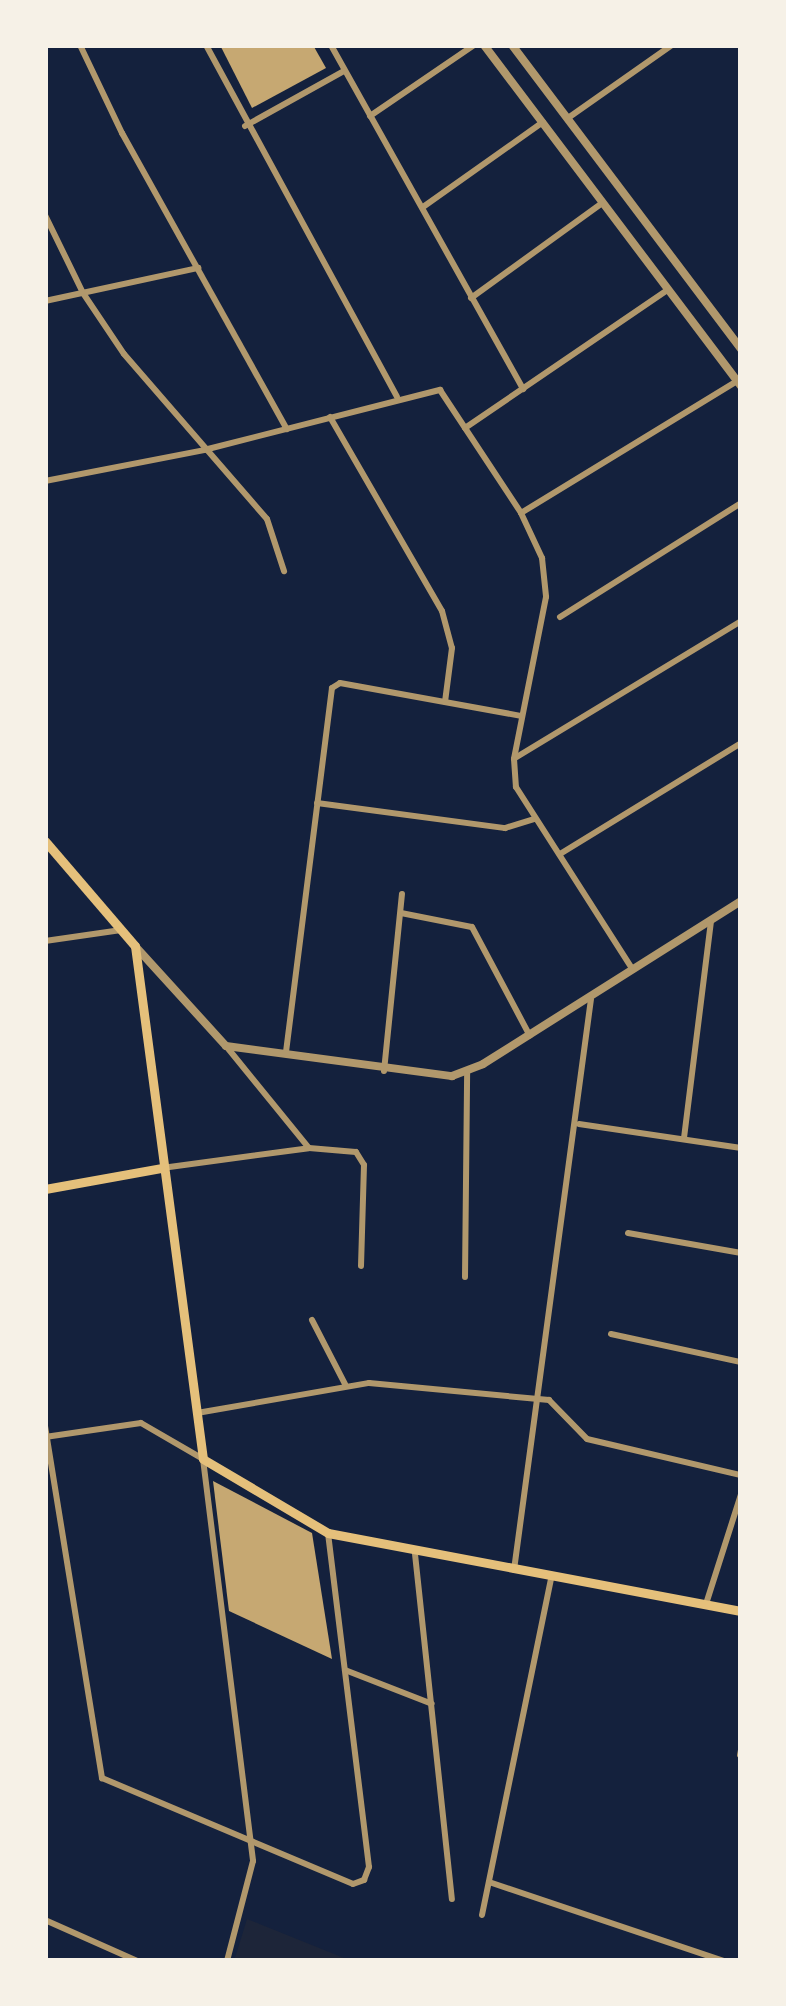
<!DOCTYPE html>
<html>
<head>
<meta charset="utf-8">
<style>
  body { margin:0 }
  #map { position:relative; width:786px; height:2006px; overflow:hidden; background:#14213d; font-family:Commissioner,sans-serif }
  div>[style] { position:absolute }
  .green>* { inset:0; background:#1d2539 }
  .building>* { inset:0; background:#c6a872 }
  .minor>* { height:6px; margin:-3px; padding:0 3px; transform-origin:3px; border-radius:3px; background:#b1986c }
  .tertiary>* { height:8px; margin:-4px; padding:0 4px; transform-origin:4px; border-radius:4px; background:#b1986c }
  .secondary>* { height:9px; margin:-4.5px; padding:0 4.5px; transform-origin:4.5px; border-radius:4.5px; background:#e5c07b }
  span { translate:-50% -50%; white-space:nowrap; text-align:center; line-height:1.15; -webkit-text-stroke:8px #f6f1e7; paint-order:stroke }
  .frame { position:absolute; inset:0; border:48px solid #f6f1e7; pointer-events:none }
</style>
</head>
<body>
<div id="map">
  <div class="green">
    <i style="clip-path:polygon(247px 1919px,349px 1960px,349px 1961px,234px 1961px)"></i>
  </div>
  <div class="building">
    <i style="clip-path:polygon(220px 45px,313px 45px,326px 68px,252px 108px)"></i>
    <i style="clip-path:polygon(213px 1481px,312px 1533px,332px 1659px,229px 1611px)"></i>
  </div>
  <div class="minor">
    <i style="left:80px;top:45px;width:98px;rotate:64.5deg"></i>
    <i style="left:122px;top:133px;width:339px;rotate:60.9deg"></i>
    <i style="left:206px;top:45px;width:400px;rotate:61.5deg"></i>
    <i style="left:332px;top:47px;width:392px;rotate:60.8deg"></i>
    <i style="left:370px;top:116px;width:126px;rotate:-34.3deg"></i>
    <i style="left:568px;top:118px;width:127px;rotate:-35.1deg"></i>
    <i style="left:245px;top:126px;width:113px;rotate:-29.1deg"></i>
    <i style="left:423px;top:207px;width:147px;rotate:-35.3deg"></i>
    <i style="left:45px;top:215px;width:87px;rotate:64deg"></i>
    <i style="left:83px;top:293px;width:73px;rotate:56.1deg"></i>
    <i style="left:124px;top:354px;width:218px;rotate:49.1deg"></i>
    <i style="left:267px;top:519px;width:55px;rotate:71.9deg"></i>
    <i style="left:471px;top:298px;width:162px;rotate:-35.9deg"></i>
    <i style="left:45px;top:301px;width:157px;rotate:-12.2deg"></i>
    <i style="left:330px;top:417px;width:224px;rotate:60deg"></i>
    <i style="left:442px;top:611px;width:38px;rotate:75deg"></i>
    <i style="left:452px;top:648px;width:54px;rotate:97.4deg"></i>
    <i style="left:465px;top:428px;width:245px;rotate:-34.3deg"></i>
    <i style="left:45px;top:481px;width:162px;rotate:-11deg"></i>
    <i style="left:204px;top:450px;width:244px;rotate:-14.3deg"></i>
    <i style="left:440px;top:390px;width:147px;rotate:56.6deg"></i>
    <i style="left:521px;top:513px;width:50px;rotate:65deg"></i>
    <i style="left:542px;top:558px;width:39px;rotate:84deg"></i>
    <i style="left:546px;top:597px;width:165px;rotate:101.2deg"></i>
    <i style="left:514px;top:759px;width:28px;rotate:86deg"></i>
    <i style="left:516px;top:787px;width:217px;rotate:57.4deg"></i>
    <i style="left:521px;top:513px;width:253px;rotate:-31.4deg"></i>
    <i style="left:560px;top:617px;width:214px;rotate:-32.2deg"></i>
    <i style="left:515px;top:758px;width:264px;rotate:-31.2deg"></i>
    <i style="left:317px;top:803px;width:190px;rotate:7.6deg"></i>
    <i style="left:505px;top:828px;width:31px;rotate:-17deg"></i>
    <i style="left:560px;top:854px;width:212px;rotate:-31.5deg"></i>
    <i style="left:401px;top:913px;width:72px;rotate:11.2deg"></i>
    <i style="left:472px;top:927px;width:123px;rotate:62deg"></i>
    <i style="left:45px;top:941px;width:77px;rotate:-8.2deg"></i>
    <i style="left:226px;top:1046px;width:130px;rotate:50.9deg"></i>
    <i style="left:286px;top:1052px;width:367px;rotate:-82.8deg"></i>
    <i style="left:332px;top:688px;width:9px;rotate:-32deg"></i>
    <i style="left:340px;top:683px;width:185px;rotate:10.3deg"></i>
    <i style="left:384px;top:1071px;width:178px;rotate:-84.2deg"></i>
    <i style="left:579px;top:1124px;width:164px;rotate:8.4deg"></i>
    <i style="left:684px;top:1138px;width:219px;rotate:-82.9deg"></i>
    <i style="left:162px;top:1168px;width:148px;rotate:-7.7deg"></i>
    <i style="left:309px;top:1148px;width:47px;rotate:4.9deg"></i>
    <i style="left:356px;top:1152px;width:15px;rotate:58deg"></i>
    <i style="left:364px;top:1165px;width:101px;rotate:91.7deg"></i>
    <i style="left:628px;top:1233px;width:115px;rotate:10deg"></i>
    <i style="left:465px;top:1277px;width:205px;rotate:-89.4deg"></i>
    <i style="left:312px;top:1320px;width:74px;rotate:62.7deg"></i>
    <i style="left:611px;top:1334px;width:133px;rotate:12.2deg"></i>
    <i style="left:197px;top:1413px;width:175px;rotate:-9.9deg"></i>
    <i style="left:369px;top:1383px;width:181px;rotate:5.4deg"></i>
    <i style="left:549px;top:1400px;width:54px;rotate:45.7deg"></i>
    <i style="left:587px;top:1439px;width:158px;rotate:13.2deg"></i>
    <i style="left:45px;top:1426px;width:357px;rotate:80.8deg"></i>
    <i style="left:102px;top:1778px;width:272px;rotate:22.9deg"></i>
    <i style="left:353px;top:1884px;width:12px;rotate:-20deg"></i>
    <i style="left:364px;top:1880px;width:14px;rotate:-69deg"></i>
    <i style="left:369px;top:1867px;width:337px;rotate:-97deg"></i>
    <i style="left:45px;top:1437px;width:97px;rotate:-8.3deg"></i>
    <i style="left:141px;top:1423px;width:72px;rotate:30.1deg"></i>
    <i style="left:203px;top:1459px;width:405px;rotate:82.9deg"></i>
    <i style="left:253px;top:1861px;width:103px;rotate:104.6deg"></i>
    <i style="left:415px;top:1554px;width:347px;rotate:83.9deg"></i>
    <i style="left:514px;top:1570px;width:576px;rotate:-82.32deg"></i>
    <i style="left:706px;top:1604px;width:115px;rotate:-72.3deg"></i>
    <i style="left:345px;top:1670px;width:93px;rotate:21.3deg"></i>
    <i style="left:740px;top:1755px;width:5px;rotate:-79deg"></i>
    <i style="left:489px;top:1882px;width:248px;rotate:18.6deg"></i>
    <i style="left:482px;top:1915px;width:347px;rotate:-78.4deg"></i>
    <i style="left:45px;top:1920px;width:101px;rotate:24deg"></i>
  </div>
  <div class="tertiary">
    <i style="left:484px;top:45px;width:427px;rotate:53deg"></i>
    <i style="left:512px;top:45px;width:381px;rotate:53deg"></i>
    <i style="left:135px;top:946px;width:135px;rotate:47.7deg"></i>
    <i style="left:226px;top:1046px;width:228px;rotate:7.6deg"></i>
    <i style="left:452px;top:1076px;width:33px;rotate:-21deg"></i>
    <i style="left:483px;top:1064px;width:305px;rotate:-32.3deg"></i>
  </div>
  <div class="secondary">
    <i style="left:45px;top:841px;width:138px;rotate:49.4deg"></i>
    <i style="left:135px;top:946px;width:517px;rotate:82.45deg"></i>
    <i style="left:203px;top:1459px;width:145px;rotate:30.6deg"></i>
    <i style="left:328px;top:1533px;width:420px;rotate:10.7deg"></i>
    <i style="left:45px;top:1189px;width:119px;rotate:-10.2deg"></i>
  </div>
  <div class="frame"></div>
</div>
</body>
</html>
